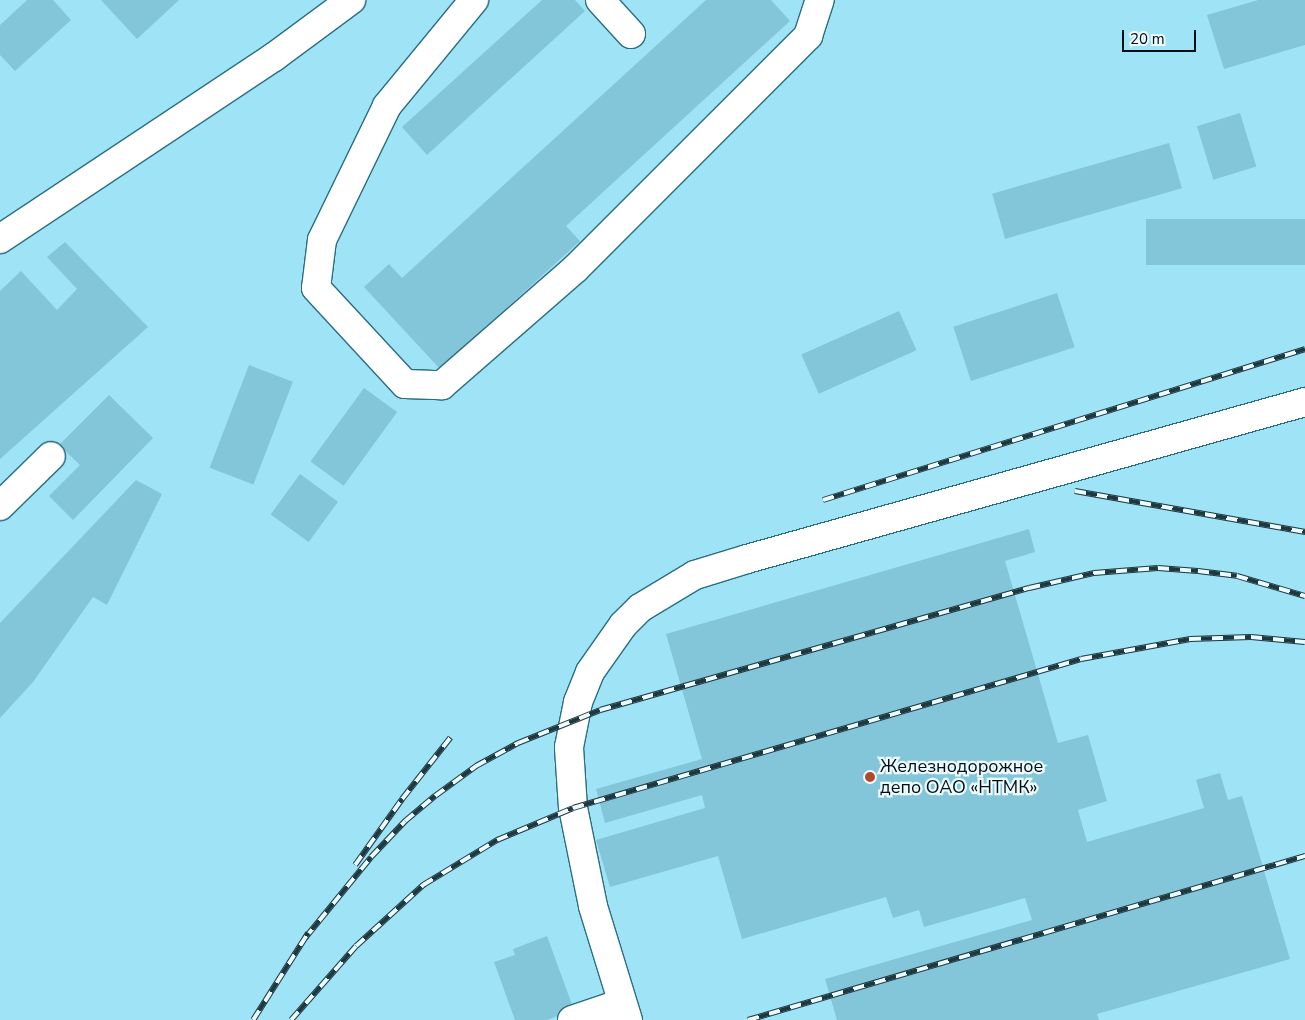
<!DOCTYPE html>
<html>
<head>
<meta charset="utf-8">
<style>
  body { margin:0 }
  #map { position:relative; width:1305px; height:1020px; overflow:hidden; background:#9fe3f7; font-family:"Nunito Sans",sans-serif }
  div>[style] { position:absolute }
  .building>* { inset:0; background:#83c6d9; transform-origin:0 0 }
  .roads { filter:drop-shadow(1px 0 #2a6e80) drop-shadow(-1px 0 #2a6e80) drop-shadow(0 1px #2a6e80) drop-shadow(0 -1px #2a6e80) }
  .minor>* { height:28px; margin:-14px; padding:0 14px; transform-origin:14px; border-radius:14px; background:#fff }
  .rail>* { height:5.5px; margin-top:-2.75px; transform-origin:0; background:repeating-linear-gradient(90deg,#edfafe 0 11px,#1f3840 0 22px); box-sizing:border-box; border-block:1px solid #1f3840 }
  .dots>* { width:14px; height:14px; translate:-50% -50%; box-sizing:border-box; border:2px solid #edfafe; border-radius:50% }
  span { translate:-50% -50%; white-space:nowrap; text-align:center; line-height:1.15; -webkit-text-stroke:4.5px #edfafe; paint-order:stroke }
  .poi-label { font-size:18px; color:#000f14 }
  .left { translate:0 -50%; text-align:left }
  .scale { position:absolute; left:1122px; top:30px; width:74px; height:22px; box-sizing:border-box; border:2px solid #000f14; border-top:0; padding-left:6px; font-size:15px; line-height:18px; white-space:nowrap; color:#000f14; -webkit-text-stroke:4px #edfafe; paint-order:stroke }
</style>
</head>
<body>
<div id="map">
  <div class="building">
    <i style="clip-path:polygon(27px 0,53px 0,71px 20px,15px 71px,0 55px,0 25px)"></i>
    <i style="clip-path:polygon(101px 0,179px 0,137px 39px)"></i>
    <i style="clip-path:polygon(542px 0,575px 0,585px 11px,427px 155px,402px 127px)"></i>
    <i style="clip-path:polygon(706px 0,771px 0,790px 21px,566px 226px,580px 241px,440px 369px,364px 287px,389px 264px,402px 278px)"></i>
    <i style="clip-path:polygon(1258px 0,1305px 0,1305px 45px,1224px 69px,1207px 15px)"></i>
    <i style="left:1240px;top:113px;width:56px;height:45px;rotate:73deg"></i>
    <i style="left:1169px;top:143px;width:47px;height:184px;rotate:74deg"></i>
    <i style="left:1305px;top:219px;width:46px;height:159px;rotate:90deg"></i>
    <i style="clip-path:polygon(65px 242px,148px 327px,0 459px,0 291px,21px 271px,57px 310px,77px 289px,47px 257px)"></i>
    <i style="left:1057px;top:293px;width:57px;height:109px;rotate:72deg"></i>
    <i style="left:899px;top:311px;width:43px;height:107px;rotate:66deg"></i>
    <i style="left:249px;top:365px;width:47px;height:110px;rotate:21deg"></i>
    <i style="left:364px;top:388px;width:41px;height:91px;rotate:36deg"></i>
    <i style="clip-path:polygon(109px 395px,153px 438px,73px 520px,49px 496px,80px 465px,59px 445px)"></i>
    <i style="left:300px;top:474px;width:47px;height:50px;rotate:36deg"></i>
    <i style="clip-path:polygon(136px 480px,162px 494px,107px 605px,93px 597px,33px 682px,0 718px,0 623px)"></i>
    <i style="clip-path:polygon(1029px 529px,1035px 552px,1005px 561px,1058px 743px,1088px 735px,1107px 801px,1078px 810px,1087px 842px,1204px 808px,1196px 780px,1220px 773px,1228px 800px,1242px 796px,1290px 959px,1097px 1014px,1099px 1020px,837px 1020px,825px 979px,1032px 920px,1025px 898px,924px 927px,919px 910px,893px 918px,886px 897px,742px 939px,718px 856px,610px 887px,596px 840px,705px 808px,702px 795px,605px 823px,596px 789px,702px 759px,666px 634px)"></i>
    <i style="clip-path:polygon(547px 936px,574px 1010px,547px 1020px,515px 1020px,494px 962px,515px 955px,513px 949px)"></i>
  </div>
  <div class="roads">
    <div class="minor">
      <i style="left:474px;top:0;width:137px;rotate:129.4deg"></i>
      <i style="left:387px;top:106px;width:149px;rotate:115.9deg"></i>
      <i style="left:322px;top:240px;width:48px;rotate:97.1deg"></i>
      <i style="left:316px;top:288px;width:131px;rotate:47.2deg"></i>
      <i style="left:405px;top:384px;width:37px;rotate:2deg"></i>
      <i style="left:442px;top:385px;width:176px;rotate:-41.1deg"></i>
      <i style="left:575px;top:269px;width:330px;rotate:-45deg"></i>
      <i style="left:808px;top:36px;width:38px;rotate:-72deg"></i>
      <i style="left:600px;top:0;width:46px;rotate:47.6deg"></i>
      <i style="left:0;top:239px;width:329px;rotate:-33.6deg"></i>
      <i style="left:274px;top:57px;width:96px;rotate:-36.5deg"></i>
      <i style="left:0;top:506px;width:71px;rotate:-44.4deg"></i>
      <i style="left:572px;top:1020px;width:53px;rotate:-18.8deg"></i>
      <i style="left:628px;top:1020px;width:119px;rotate:-107.1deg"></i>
      <i style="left:593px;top:906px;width:100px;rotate:-101.5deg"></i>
      <i style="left:573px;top:808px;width:61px;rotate:-93.8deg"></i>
      <i style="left:569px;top:747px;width:46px;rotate:-78.7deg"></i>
      <i style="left:578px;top:702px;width:32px;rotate:-68deg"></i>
      <i style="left:590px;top:672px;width:57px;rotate:-54.9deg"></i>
      <i style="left:623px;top:625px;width:24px;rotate:-45deg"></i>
      <i style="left:640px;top:608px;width:64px;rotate:-31deg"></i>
      <i style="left:695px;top:575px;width:54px;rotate:-17.1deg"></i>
      <i style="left:747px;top:559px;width:580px;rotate:-15.71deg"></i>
    </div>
  </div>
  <div class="rail">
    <i style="left:1075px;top:491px;width:234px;rotate:10.1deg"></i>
    <i style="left:823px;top:500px;width:505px;rotate:-17.39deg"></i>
    <i style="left:355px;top:865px;width:81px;rotate:-54.5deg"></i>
    <i style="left:402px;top:799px;width:78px;rotate:-51.8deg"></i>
    <i style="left:305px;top:938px;width:104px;rotate:-50.8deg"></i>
    <i style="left:371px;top:857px;width:50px;rotate:-46.6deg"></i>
    <i style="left:405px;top:821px;width:39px;rotate:-40deg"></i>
    <i style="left:435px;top:796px;width:51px;rotate:-36.2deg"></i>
    <i style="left:476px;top:766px;width:48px;rotate:-28.7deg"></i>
    <i style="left:518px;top:743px;width:88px;rotate:-21.9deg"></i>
    <i style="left:600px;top:710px;width:446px;rotate:-15.9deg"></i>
    <i style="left:1029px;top:588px;width:67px;rotate:-13deg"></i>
    <i style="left:1094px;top:573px;width:64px;rotate:-4.5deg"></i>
    <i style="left:1158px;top:568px;width:40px;rotate:4.3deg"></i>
    <i style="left:1198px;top:571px;width:39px;rotate:7deg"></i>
    <i style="left:1237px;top:576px;width:71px;rotate:16.4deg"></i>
    <i style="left:253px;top:1020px;width:103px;rotate:-57.7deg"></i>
    <i style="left:291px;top:1020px;width:98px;rotate:-48.7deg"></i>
    <i style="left:356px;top:946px;width:91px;rotate:-42.3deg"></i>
    <i style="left:423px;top:885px;width:87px;rotate:-31.3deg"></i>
    <i style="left:497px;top:840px;width:82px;rotate:-22.8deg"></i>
    <i style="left:573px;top:808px;width:529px;rotate:-16.35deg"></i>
    <i style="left:1081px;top:659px;width:111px;rotate:-10.4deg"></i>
    <i style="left:1190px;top:639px;width:61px;rotate:-1.9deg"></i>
    <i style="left:1251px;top:637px;width:54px;rotate:5.3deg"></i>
    <i style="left:748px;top:1020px;width:581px;rotate:-16.41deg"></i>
  </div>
  <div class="dots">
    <i style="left:870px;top:777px;background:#b24a28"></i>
  </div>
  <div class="poi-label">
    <span class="left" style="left:880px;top:777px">Железнодорожное<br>депо ОАО «НТМК»</span>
  </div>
  <div class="scale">20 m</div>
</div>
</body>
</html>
